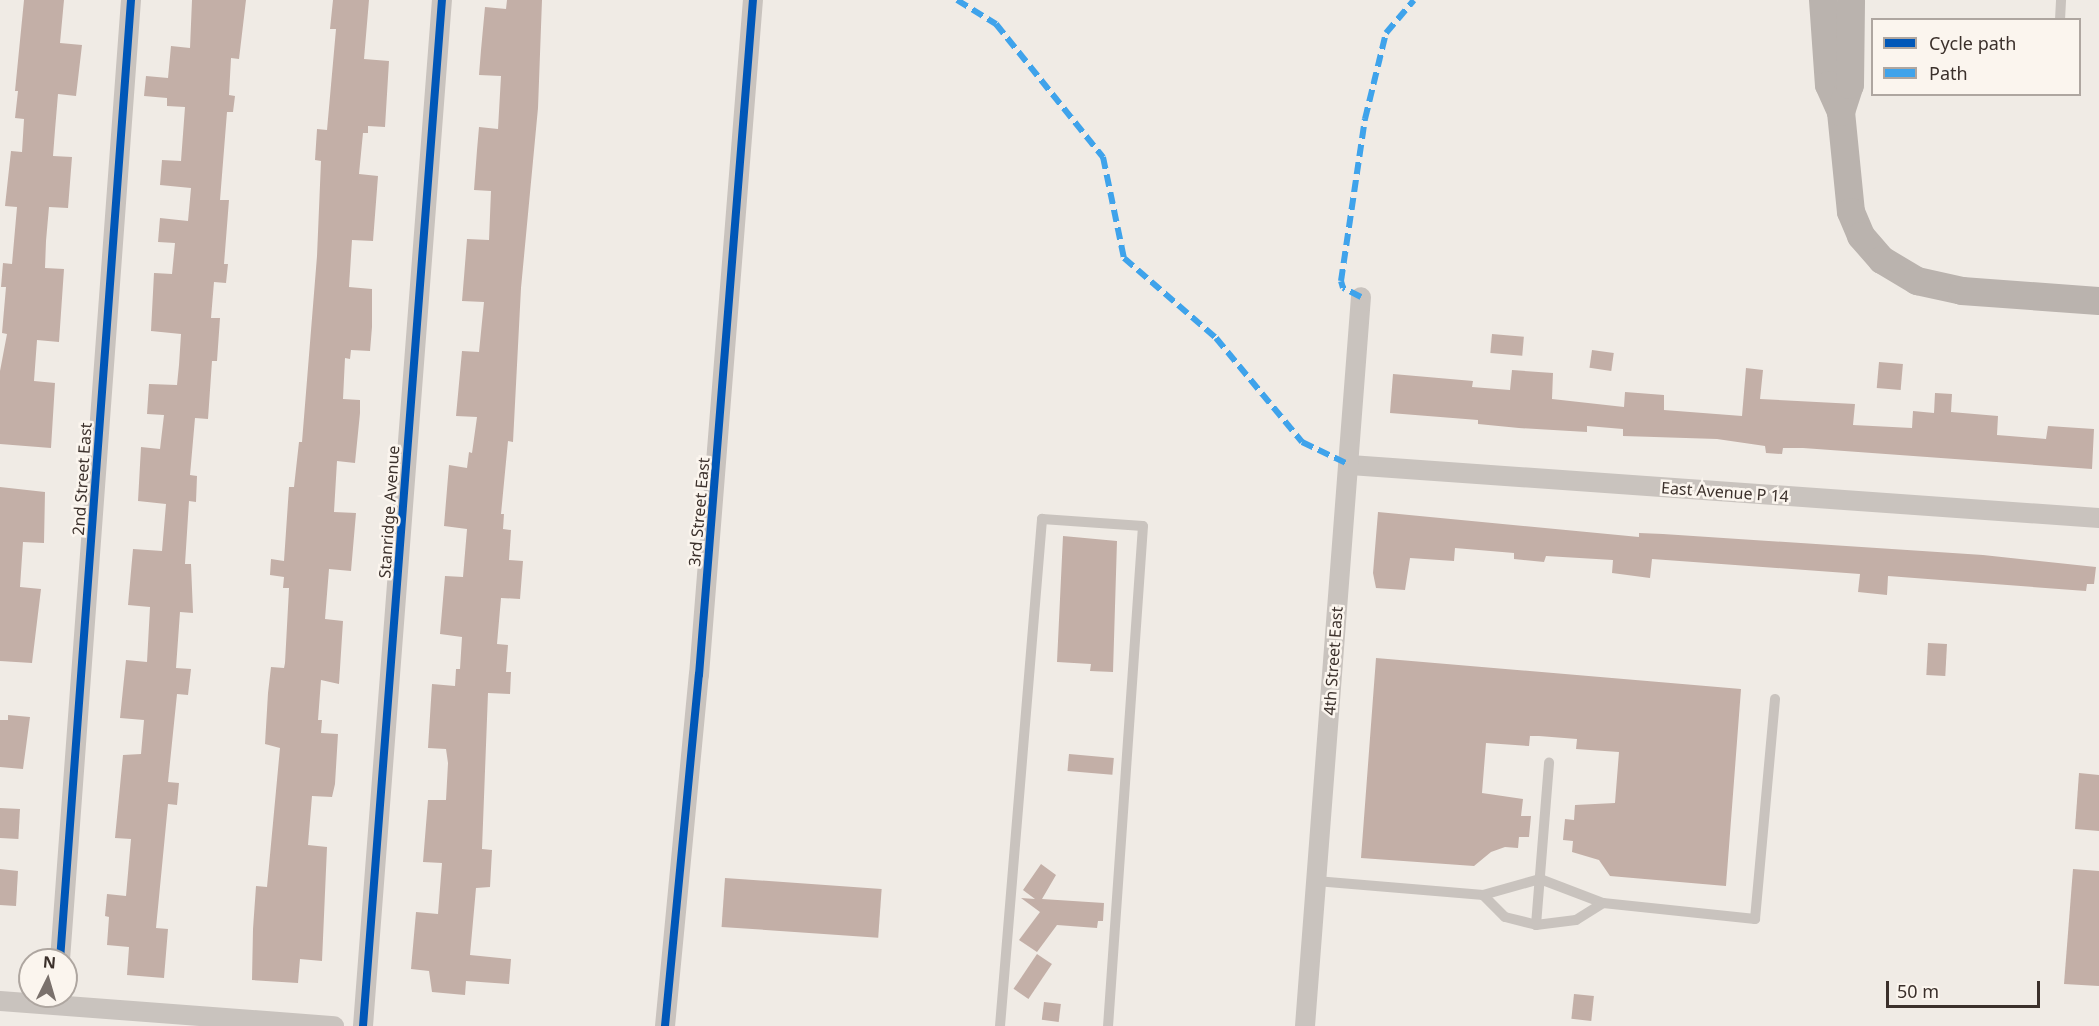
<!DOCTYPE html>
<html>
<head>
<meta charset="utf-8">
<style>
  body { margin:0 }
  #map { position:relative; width:2099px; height:1026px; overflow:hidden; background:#f0ebe5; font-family:"Noto Sans",sans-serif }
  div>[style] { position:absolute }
  .building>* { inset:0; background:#c3afa7; transform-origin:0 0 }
  .lane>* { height:10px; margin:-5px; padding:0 5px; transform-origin:5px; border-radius:5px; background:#c9c3be }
  .street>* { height:20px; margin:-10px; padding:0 10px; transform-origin:10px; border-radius:10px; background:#c9c3be }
  .secondary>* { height:28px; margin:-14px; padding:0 14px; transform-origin:14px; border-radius:14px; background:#bab3ae }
  .quiet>* { height:6px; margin-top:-3px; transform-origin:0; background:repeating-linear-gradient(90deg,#3fa3eb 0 12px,transparent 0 18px) }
  .cycleway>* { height:8px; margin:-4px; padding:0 4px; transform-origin:4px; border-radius:4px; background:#0057b8 }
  span { translate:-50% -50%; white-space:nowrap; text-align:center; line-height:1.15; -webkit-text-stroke:5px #fbf5ee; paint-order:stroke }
  .street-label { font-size:16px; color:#3b302b }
  .legend { position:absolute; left:1871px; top:18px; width:210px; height:78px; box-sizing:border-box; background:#fbf5ee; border:2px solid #aea6a0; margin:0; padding:8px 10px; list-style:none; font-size:18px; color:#3b302b }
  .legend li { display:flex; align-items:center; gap:12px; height:30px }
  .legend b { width:30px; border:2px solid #aea6a0 }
  .north { position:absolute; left:18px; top:948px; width:60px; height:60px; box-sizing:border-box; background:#fbf5ee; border:2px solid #aea6a0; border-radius:50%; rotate:5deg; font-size:16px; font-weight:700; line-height:24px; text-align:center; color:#3b302b }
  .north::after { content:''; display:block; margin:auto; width:21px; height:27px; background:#7a716c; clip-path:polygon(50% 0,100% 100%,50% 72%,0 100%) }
  .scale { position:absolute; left:1886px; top:981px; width:154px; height:27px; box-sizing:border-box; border:3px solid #3b302b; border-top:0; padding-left:8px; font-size:18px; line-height:21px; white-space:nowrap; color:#3b302b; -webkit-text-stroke:4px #fbf5ee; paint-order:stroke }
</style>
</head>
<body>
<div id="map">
  <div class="building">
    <i style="clip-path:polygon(24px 0,64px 0,60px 43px,82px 45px,76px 96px,58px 94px,55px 130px,53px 156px,72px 157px,68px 208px,49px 207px,46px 241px,45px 268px,64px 269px,59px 342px,37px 340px,34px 381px,55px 383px,51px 448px,0 444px,0 371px,7px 334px,2px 333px,6px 287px,1px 287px,3px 263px,12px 264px,17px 207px,5px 206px,11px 151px,22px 152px,24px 119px,15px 118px,18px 91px,15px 91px)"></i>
    <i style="clip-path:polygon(192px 0,246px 0,239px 59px,231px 58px,229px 95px,235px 96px,233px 112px,227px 112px,220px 200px,229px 200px,224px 264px,228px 264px,226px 283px,214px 282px,211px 318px,220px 318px,217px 361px,212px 361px,208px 419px,195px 418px,190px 475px,197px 476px,196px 502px,189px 501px,185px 564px,191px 564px,193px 613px,180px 612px,176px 668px,191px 669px,188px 695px,177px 694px,168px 782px,179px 783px,177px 805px,168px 804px,156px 928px,168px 929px,164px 978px,127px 975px,129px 947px,107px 945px,109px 917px,105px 916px,107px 894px,126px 896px,131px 839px,115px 838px,123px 755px,141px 754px,144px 720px,120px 718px,126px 660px,147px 662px,150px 607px,128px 605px,133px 549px,162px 551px,166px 504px,138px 501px,141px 447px,160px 449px,164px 415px,147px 414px,149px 384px,177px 385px,179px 365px,181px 334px,151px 331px,154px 273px,172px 274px,175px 243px,158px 242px,160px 218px,188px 221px,191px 188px,160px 185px,162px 160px,181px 161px,185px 107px,167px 106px,167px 98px,144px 96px,146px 76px,168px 78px,171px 46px,190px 48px)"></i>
    <i style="clip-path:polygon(333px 0,369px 0,364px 59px,389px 61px,385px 127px,368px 126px,368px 133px,363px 133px,359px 174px,378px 176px,373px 241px,352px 240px,349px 287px,372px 289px,372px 327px,370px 351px,351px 350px,350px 359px,345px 358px,343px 399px,360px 400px,360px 413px,355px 463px,337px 461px,334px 512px,356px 513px,351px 571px,329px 569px,325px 619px,343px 621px,339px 684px,321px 680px,318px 720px,322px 720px,321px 733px,338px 734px,335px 784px,332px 797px,312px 796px,308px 845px,327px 847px,322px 961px,300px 959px,298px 983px,252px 980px,253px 929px,256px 886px,267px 887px,280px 748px,265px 744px,268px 693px,271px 667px,284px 668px,285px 663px,289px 588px,283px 588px,284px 577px,270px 575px,271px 559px,284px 561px,289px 487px,294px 487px,299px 442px,302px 442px,317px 256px,321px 161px,315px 160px,317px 129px,327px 130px,336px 29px,330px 29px)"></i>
    <i style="clip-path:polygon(507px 0,542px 0,538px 108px,521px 288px,513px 442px,508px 441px,501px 514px,504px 514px,503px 529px,511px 530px,509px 560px,523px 561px,520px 599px,501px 598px,497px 644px,508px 645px,506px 672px,511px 672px,510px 694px,488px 693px,482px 849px,492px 850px,490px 887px,476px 888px,470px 955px,511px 959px,509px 984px,466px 981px,465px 995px,432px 992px,429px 971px,411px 969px,416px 912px,438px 914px,442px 863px,423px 862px,428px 800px,446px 800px,448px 763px,446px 749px,428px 748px,432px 684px,455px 686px,456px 669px,460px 669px,462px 637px,440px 634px,445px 576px,463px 577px,467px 529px,444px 526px,449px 465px,467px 468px,469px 452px,472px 453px,477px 417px,456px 416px,462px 351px,479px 352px,484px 302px,462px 301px,464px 277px,467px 239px,489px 240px,491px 191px,474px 190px,477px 150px,479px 127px,498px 129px,501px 76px,479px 75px,481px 50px,485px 7px,506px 9px)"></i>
    <i style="left:1492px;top:334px;width:32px;height:19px;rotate:5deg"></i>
    <i style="left:1592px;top:350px;width:22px;height:18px;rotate:8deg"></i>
    <i style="left:1879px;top:362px;width:24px;height:26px;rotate:5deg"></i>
    <i style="clip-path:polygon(1746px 368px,1763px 370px,1760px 399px,1855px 404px,1853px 425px,1912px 428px,1913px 411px,1934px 413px,1935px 393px,1952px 394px,1951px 412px,1998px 416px,1997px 435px,2046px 439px,2048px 426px,2094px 429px,2092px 469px,1803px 448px,1783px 448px,1782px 454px,1766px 453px,1765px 446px,1717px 439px,1623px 436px,1623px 429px,1587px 426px,1587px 432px,1519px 428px,1478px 424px,1478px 420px,1390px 413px,1393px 374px,1473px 381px,1472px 387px,1510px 390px,1512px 370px,1553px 373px,1552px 399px,1624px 407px,1625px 392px,1664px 395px,1664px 410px,1742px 416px)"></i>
    <i style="clip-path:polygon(0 487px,45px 492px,44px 543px,23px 542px,20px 587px,41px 589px,32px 663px,0 661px)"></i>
    <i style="clip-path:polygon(1378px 512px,1639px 537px,1639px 533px,1663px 534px,1983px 555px,2096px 567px,2094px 584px,2087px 584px,2086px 591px,1888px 576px,1887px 595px,1858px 592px,1860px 574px,1652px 559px,1650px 578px,1612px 573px,1613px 560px,1546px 556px,1544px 562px,1514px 559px,1514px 553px,1455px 548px,1454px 561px,1410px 558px,1405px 590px,1376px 588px,1373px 573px)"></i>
    <i style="clip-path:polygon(1063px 536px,1117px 541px,1113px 672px,1090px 671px,1091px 664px,1057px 662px)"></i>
    <i style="left:1928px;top:643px;width:19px;height:32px;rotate:3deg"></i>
    <i style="clip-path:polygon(1376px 658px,1741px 689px,1726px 886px,1610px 876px,1599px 860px,1572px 852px,1573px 841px,1563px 840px,1565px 819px,1574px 820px,1575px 805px,1615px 803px,1619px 752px,1576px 749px,1577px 739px,1539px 736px,1530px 736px,1529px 746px,1486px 743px,1482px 793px,1523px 799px,1521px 816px,1531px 816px,1529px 837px,1519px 837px,1518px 848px,1505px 847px,1491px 852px,1474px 866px,1361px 858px)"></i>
    <i style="clip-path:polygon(8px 715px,30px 717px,23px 769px,0 767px,0 720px,8px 720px)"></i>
    <i style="left:1069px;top:754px;width:45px;height:17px;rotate:5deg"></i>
    <i style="clip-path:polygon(2079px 773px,2099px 775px,2099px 831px,2075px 829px)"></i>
    <i style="left:0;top:808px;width:20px;height:30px;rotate:3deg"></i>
    <i style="clip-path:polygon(1041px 864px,1056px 875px,1042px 899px,1104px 903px,1103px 921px,1098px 921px,1097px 928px,1057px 925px,1037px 952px,1019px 940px,1040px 912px,1021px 898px,1035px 899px,1023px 890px)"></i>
    <i style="clip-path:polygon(0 869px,18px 871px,16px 906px,0 905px)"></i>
    <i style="clip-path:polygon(2073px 869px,2099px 871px,2099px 986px,2064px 984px)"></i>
    <i style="left:725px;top:878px;width:157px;height:49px;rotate:4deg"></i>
    <i style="left:1037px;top:954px;width:18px;height:42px;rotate:34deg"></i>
    <i style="left:1574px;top:994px;width:20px;height:25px;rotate:6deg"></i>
    <i style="left:1044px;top:1002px;width:17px;height:18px;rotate:7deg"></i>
  </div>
  <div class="lane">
    <i style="left:2060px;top:20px;width:20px;rotate:-87deg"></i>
    <i style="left:1316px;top:881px;width:168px;rotate:4.8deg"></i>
    <i style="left:1483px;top:895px;width:59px;rotate:-15.7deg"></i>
    <i style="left:1540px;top:879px;width:67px;rotate:20.9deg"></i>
    <i style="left:1603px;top:903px;width:153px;rotate:6deg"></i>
    <i style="left:1755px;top:919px;width:221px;rotate:-84.8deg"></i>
    <i style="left:1483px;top:895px;width:31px;rotate:45deg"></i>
    <i style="left:1505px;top:917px;width:32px;rotate:14deg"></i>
    <i style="left:1536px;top:925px;width:40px;rotate:-7.1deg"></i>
    <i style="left:1576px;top:920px;width:32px;rotate:-32deg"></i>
    <i style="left:1536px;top:925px;width:163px;rotate:-85.4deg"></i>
    <i style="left:1000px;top:1026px;width:509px;rotate:-85.26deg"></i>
    <i style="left:1042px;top:519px;width:101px;rotate:4deg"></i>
    <i style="left:1143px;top:526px;width:501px;rotate:94deg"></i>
  </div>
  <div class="street">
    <i style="left:1350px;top:465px;width:751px;rotate:4.05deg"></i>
    <i style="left:60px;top:960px;width:963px;rotate:-85.77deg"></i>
    <i style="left:0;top:1001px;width:335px;rotate:4.3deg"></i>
    <i style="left:363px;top:1026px;width:1029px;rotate:-85.6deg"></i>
    <i style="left:665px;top:1026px;width:353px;rotate:-84.5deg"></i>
    <i style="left:699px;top:675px;width:677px;rotate:-85.43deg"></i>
    <i style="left:1305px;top:1026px;width:731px;rotate:-85.61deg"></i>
  </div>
  <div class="secondary">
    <i style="left:1823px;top:0;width:85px;rotate:86deg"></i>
    <i style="left:1829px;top:85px;width:30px;rotate:66deg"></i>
    <i style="left:1841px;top:112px;width:100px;rotate:84.3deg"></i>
    <i style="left:1851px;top:212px;width:26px;rotate:67deg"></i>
    <i style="left:1861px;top:236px;width:32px;rotate:49deg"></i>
    <i style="left:1882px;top:260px;width:41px;rotate:31deg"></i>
    <i style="left:1917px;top:281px;width:46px;rotate:12.5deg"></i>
    <i style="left:1962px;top:291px;width:137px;rotate:4.2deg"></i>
    <i style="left:1841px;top:112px;width:28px;rotate:-72deg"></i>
    <i style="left:1850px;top:85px;width:85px;rotate:-89.3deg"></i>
  </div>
  <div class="quiet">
    <i style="left:957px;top:0;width:46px;rotate:31.6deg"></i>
    <i style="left:996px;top:24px;width:171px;rotate:51.2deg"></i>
    <i style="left:1103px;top:157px;width:103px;rotate:78.3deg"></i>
    <i style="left:1124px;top:258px;width:122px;rotate:41deg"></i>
    <i style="left:1216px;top:338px;width:135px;rotate:50.4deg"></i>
    <i style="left:1302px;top:442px;width:53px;rotate:25.6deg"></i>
    <i style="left:1361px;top:297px;width:20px;rotate:-153deg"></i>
    <i style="left:1343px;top:288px;width:7px;rotate:-106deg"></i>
    <i style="left:1341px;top:281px;width:164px;rotate:-81.6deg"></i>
    <i style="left:1365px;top:119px;width:89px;rotate:-76.3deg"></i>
    <i style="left:1386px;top:33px;width:43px;rotate:-49.7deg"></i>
  </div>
  <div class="cycleway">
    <i style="left:60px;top:960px;width:963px;rotate:-85.77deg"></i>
    <i style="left:363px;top:1026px;width:1029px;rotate:-85.6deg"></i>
    <i style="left:665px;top:1026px;width:353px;rotate:-84.5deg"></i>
    <i style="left:699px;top:675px;width:677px;rotate:-85.43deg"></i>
  </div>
  <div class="street-label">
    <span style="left:82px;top:479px;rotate:-86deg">2nd Street East</span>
    <span style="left:1725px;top:492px;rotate:4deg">East Avenue P 14</span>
    <span style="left:389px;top:512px;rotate:-86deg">Stanridge Avenue</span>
    <span style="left:699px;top:512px;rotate:-85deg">3rd Street East</span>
    <span style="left:1333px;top:661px;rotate:-86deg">4th Street East</span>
  </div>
  <ul class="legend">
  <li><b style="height:8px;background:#0057b8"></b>Cycle path</li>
  <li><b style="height:8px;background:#3fa3eb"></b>Path</li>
  </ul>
  <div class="north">N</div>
  <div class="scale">50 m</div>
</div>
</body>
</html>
